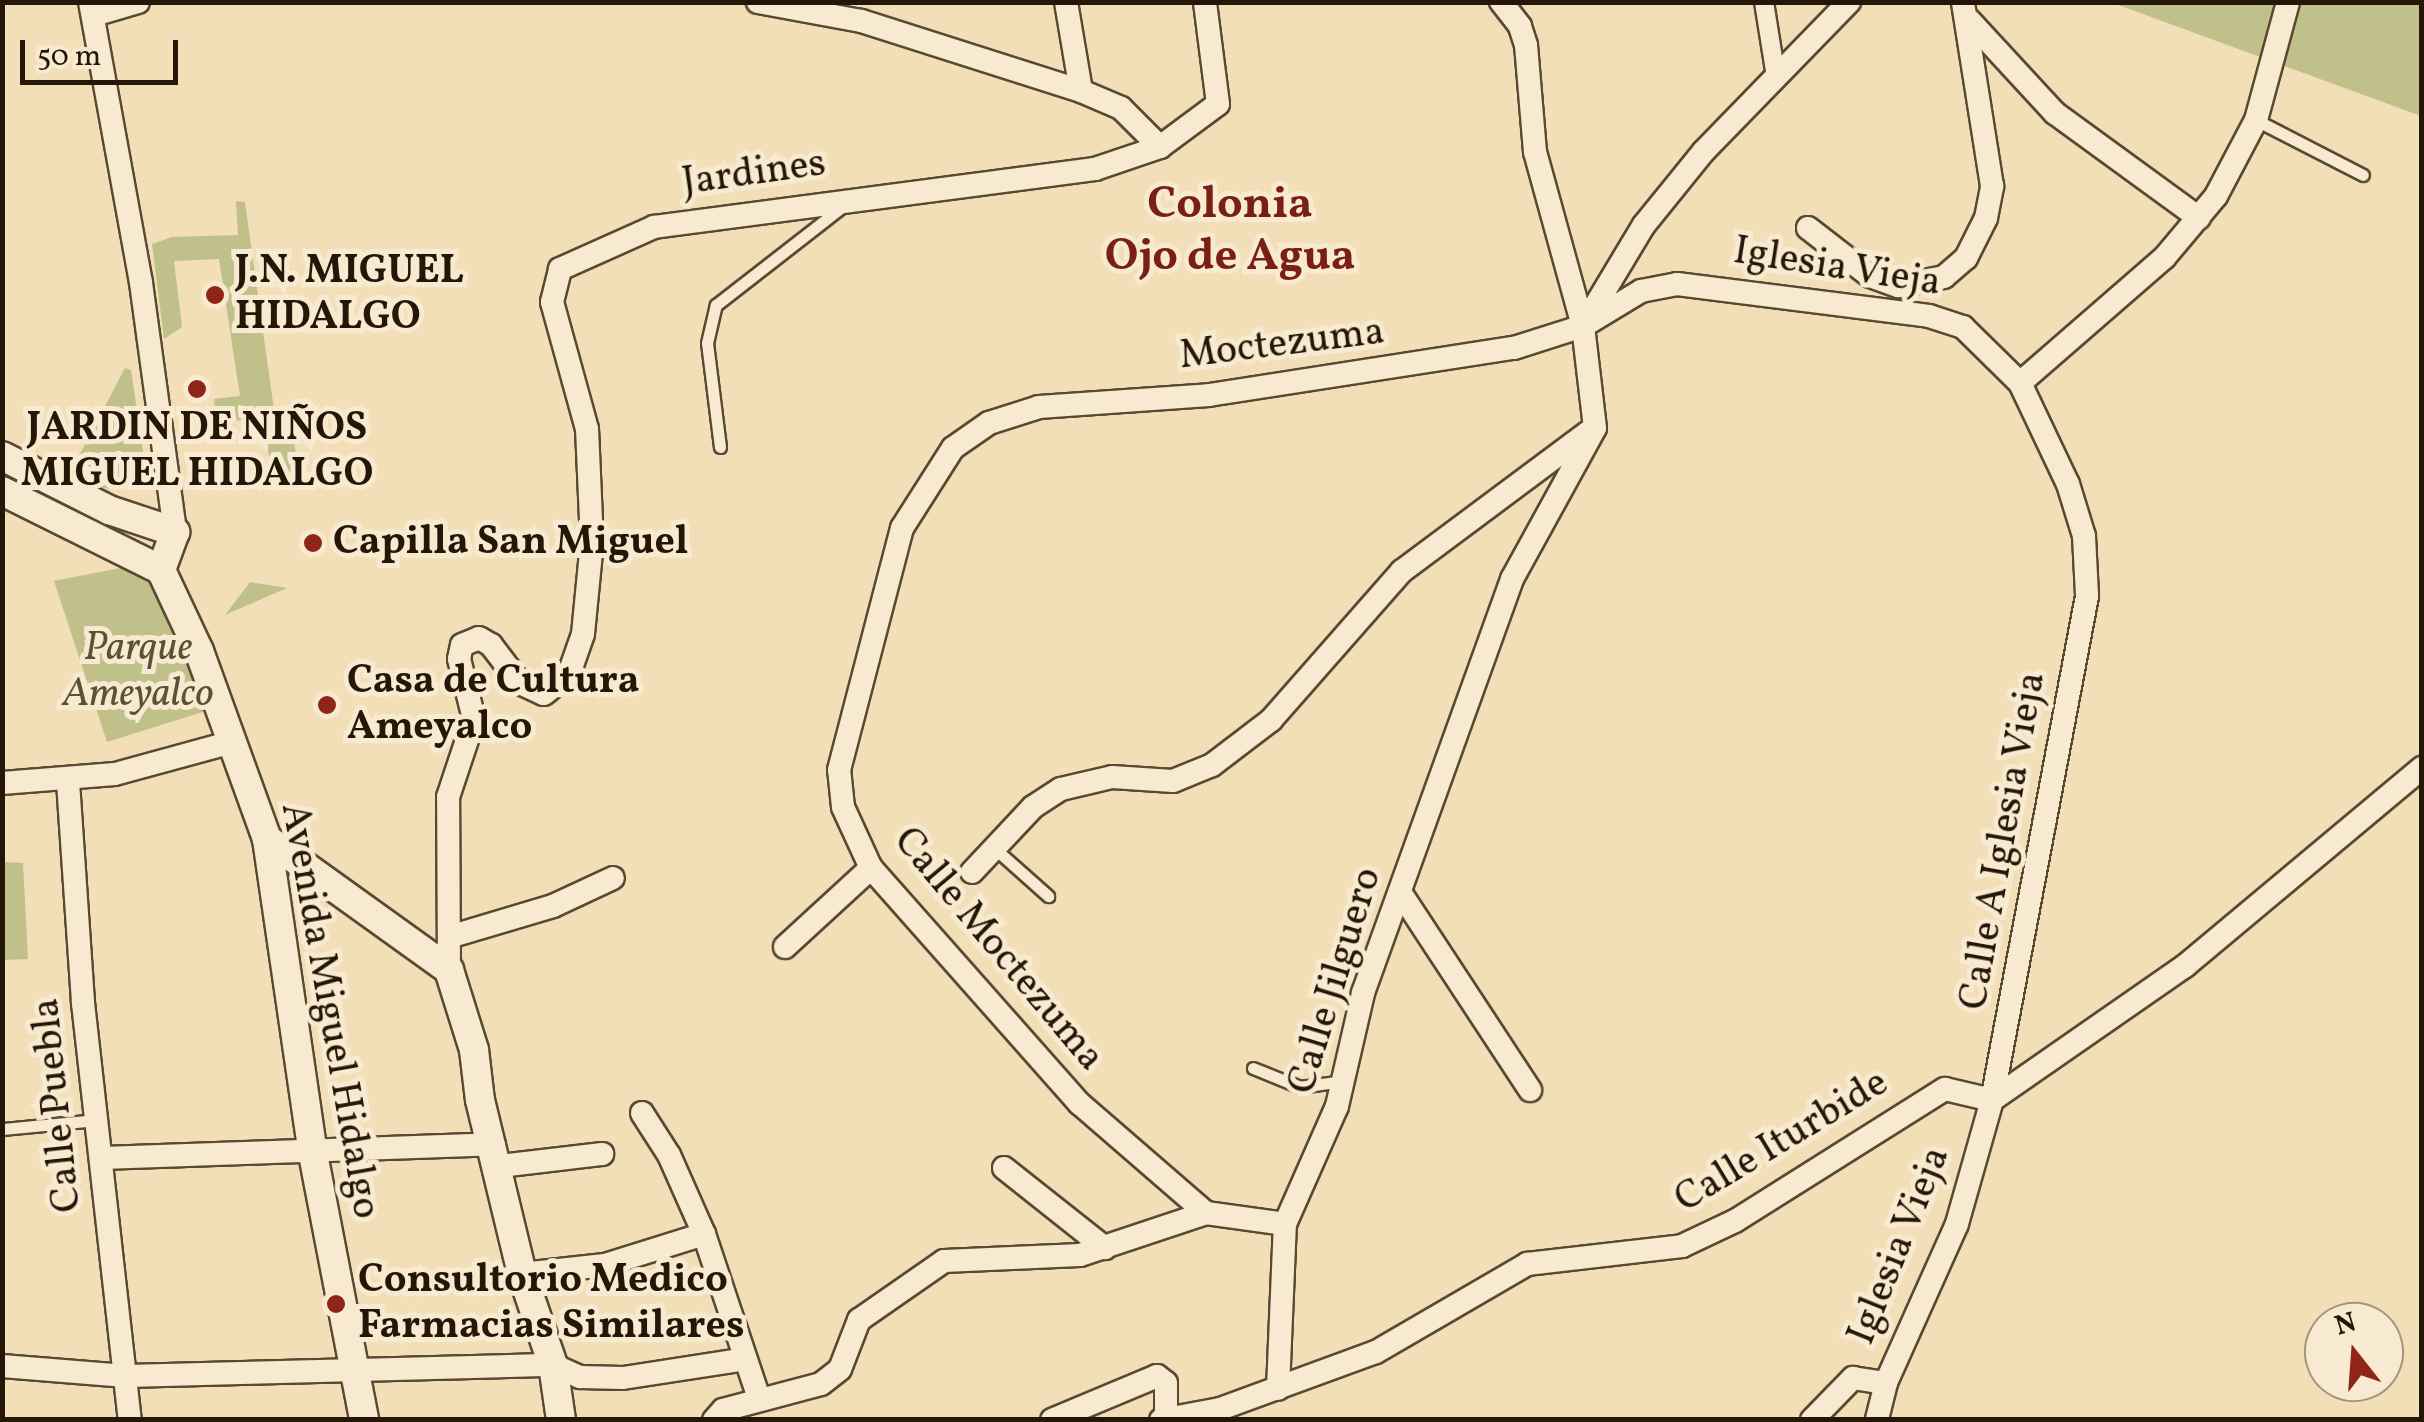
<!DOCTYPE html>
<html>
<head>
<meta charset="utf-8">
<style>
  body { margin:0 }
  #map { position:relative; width:2424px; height:1422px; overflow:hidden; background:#f2deb7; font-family:Vollkorn,serif }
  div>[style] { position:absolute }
  .green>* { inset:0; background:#c0c08a }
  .roads { filter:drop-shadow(2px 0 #584933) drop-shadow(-2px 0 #584933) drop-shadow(0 2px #584933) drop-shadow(0 -2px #584933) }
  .service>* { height:11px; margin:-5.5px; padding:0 5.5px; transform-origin:5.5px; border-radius:5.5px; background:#f7ead0 }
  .pedestrian>* { height:18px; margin:-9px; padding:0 9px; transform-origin:9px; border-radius:9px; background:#f7ead0 }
  .minor>* { height:22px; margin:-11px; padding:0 11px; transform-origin:11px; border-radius:11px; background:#f7ead0 }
  .tertiary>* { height:28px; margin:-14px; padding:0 14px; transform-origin:14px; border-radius:14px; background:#f7ead0 }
  .dots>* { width:28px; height:28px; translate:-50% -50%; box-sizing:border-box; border:5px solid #f7ead0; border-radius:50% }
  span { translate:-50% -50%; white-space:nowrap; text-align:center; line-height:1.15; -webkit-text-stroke:10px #f7ead0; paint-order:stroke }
  .street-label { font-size:40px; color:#241707 }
  .poi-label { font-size:40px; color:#241707; font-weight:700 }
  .left { translate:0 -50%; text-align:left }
  .park-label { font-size:40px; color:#5b5235; font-style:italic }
  .quarter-label { font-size:45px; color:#7a1f14; font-weight:700 }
  .frame { position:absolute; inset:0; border:5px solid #241707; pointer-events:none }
  .north { position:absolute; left:2304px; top:1302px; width:100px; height:100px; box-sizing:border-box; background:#f7ead0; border:2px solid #a39680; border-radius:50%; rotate:343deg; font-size:28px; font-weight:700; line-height:40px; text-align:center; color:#241707 }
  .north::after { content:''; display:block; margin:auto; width:35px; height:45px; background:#8f2418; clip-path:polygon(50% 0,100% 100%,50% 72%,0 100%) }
  .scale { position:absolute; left:20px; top:40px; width:158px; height:45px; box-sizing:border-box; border:5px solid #241707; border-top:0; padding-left:12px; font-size:30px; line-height:35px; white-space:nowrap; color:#241707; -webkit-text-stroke:8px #f7ead0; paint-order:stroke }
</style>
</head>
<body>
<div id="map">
  <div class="green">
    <i style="clip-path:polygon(2113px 3px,2421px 3px,2421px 116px)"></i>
    <i style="clip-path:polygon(236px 201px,245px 202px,274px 410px,286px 410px,300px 469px,274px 479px,261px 418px,217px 423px,214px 399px,240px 396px,219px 259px,174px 261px,182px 327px,164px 339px,152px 244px,172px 237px,238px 235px)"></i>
    <i style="clip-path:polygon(125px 368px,131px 370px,145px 465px,134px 483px,120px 490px,103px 488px,72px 469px)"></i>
    <i style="clip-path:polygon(135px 565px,152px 570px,209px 710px,107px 742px,54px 581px)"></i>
    <i style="clip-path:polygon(250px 582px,287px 588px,225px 615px)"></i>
    <i style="clip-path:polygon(3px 862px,23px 863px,28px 959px,3px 960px)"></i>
  </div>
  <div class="roads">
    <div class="service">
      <i style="left:2256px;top:120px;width:120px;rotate:27.2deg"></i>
      <i style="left:720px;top:447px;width:105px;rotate:-97.1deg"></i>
      <i style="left:707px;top:343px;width:39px;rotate:-77deg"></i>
      <i style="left:716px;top:305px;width:161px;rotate:-37.9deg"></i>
      <i style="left:993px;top:847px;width:74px;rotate:41.7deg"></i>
      <i style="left:1253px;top:1068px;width:51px;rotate:22deg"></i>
      <i style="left:1300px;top:1087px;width:42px;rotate:-8.1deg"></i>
      <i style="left:2px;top:1129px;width:95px;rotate:-5.4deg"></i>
    </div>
    <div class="pedestrian">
      <i style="left:1764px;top:2px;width:76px;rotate:80.9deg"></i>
    </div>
    <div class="minor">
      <i style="left:90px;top:2px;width:286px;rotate:79.7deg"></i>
      <i style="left:141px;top:283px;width:251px;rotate:82.2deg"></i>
      <i style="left:1066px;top:2px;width:90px;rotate:80.4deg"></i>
      <i style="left:94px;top:15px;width:46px;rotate:-16.5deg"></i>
      <i style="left:1970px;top:21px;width:125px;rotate:47.3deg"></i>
      <i style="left:2055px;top:113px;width:178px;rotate:36.1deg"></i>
      <i style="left:1160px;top:147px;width:72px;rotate:-36.6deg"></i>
      <i style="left:1218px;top:104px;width:103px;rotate:-97.3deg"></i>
      <i style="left:1808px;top:228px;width:78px;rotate:37.7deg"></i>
      <i style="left:1870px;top:276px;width:30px;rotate:20deg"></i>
      <i style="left:1898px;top:286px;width:47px;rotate:-11.1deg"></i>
      <i style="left:1944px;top:277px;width:29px;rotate:-41deg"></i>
      <i style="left:1966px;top:258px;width:45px;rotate:-63.4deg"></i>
      <i style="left:1986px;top:218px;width:33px;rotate:-79deg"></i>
      <i style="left:1992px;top:186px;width:186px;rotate:-99deg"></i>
      <i style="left:1585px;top:323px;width:114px;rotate:-59deg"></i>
      <i style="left:1644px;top:225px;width:95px;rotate:-51deg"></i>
      <i style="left:1704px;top:151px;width:208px;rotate:-45.8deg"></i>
      <i style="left:2020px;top:383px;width:191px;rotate:-41deg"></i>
      <i style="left:2164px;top:258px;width:81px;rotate:-50deg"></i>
      <i style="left:2216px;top:196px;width:86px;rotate:-62.2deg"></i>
      <i style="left:2256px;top:120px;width:122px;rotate:-74.8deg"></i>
      <i style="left:68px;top:782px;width:222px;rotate:86.1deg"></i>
      <i style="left:83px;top:1003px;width:420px;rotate:83.6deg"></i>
      <i style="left:2px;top:783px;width:113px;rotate:-4.6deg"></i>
      <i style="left:115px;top:774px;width:121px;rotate:-15.3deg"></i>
      <i style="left:972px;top:872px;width:89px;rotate:-46.8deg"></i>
      <i style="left:1033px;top:807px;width:33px;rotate:-33deg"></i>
      <i style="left:1061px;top:789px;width:52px;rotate:-13.2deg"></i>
      <i style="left:1112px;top:777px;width:61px;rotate:3.8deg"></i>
      <i style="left:1173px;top:781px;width:42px;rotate:-22.3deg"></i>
      <i style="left:1212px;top:765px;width:74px;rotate:-37.3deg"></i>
      <i style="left:1271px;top:720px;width:198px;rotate:-48.7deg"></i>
      <i style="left:1402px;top:571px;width:239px;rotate:-36.7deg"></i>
      <i style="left:1400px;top:892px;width:237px;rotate:56.7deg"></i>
      <i style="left:449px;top:937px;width:109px;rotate:-16.6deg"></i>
      <i style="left:553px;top:906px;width:66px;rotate:-25deg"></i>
      <i style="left:785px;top:947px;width:117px;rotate:-42.6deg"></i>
      <i style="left:449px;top:970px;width:173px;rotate:-90.3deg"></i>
      <i style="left:448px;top:797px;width:82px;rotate:-71.6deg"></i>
      <i style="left:474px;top:719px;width:62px;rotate:-104deg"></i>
      <i style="left:459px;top:659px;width:14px;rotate:-78deg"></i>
      <i style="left:462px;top:645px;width:18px;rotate:-22deg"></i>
      <i style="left:479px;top:638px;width:14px;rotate:30deg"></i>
      <i style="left:491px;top:645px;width:48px;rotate:52.7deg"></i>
      <i style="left:520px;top:683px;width:26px;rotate:25deg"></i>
      <i style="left:544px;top:694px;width:32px;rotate:-39deg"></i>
      <i style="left:569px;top:674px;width:42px;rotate:-70.7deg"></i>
      <i style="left:583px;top:634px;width:91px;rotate:-84.4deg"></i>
      <i style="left:592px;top:543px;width:114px;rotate:-92.5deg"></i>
      <i style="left:587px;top:429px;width:132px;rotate:-105.4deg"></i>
      <i style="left:552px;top:302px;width:34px;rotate:-76deg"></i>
      <i style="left:560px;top:269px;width:103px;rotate:-24.1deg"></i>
      <i style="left:654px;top:227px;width:445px;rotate:-7.5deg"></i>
      <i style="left:1095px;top:169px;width:69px;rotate:-18.7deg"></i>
      <i style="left:1160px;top:147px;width:55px;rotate:-135deg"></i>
      <i style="left:1121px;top:108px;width:43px;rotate:-157deg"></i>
      <i style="left:1081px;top:91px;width:231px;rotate:-162.3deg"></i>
      <i style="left:861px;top:21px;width:105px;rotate:-169.5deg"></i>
      <i style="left:1992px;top:1100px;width:235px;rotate:-34.8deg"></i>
      <i style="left:2185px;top:966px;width:309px;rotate:-39.9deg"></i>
      <i style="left:642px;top:1113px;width:50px;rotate:57.3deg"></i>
      <i style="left:669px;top:1155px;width:86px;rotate:66.1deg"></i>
      <i style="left:704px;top:1234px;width:173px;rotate:71.5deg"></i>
      <i style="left:102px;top:1158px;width:392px;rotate:-2deg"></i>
      <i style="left:500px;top:1166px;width:103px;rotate:-6.7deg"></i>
      <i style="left:1004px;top:1168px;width:129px;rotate:38.4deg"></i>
      <i style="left:1206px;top:1213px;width:168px;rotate:-139.1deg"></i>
      <i style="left:1079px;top:1103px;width:314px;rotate:-131.5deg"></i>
      <i style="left:871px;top:868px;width:67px;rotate:-114.7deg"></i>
      <i style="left:843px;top:807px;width:37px;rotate:-96deg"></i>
      <i style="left:839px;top:770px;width:250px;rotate:-75.4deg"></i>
      <i style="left:902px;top:528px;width:95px;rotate:-57.5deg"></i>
      <i style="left:953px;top:448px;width:44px;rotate:-34.8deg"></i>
      <i style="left:989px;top:423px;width:52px;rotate:-17.7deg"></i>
      <i style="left:1039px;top:407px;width:170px;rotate:-4deg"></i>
      <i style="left:1209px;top:395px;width:309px;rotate:-8.8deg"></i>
      <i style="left:1514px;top:348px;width:72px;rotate:-17.7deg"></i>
      <i style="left:1583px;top:326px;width:68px;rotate:-31.1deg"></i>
      <i style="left:1641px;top:291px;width:37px;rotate:-11deg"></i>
      <i style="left:1677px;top:284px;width:254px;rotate:7.2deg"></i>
      <i style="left:1929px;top:316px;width:36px;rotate:18deg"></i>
      <i style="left:1963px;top:327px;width:80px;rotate:44.5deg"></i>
      <i style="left:2020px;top:383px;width:112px;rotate:64.6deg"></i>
      <i style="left:2068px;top:484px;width:54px;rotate:72.9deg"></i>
      <i style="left:2084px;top:536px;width:60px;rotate:87.1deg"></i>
      <i style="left:2087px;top:596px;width:513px;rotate:100.67deg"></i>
      <i style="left:1992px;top:1100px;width:129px;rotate:105.8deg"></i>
      <i style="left:1957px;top:1224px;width:174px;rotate:114.1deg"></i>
      <i style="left:1886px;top:1383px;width:38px;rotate:104deg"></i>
      <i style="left:522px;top:1274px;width:83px;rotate:-6.2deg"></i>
      <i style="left:605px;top:1265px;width:104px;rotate:-17.4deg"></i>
      <i style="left:2px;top:1366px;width:124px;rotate:4.6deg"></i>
      <i style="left:126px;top:1376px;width:427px;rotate:-1.5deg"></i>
      <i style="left:553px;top:1365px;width:30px;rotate:24deg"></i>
      <i style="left:580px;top:1377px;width:43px;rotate:1.3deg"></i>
      <i style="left:623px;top:1378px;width:124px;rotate:-8.8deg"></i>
      <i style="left:1278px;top:1389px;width:165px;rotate:-87.6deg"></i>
      <i style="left:1285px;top:1224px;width:129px;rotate:-66.2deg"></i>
      <i style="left:1337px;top:1106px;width:116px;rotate:-77deg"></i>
      <i style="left:1363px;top:993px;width:440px;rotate:-70.2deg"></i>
      <i style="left:1512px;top:579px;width:172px;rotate:-61.2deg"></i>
      <i style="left:1595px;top:428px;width:103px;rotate:-96.7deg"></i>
      <i style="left:1583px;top:326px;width:180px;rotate:-105.4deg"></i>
      <i style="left:1535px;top:152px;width:107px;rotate:-94.8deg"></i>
      <i style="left:1526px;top:45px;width:20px;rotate:-108deg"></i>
      <i style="left:1520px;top:26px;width:31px;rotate:-128deg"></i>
      <i style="left:714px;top:1420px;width:13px;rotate:-48deg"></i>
      <i style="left:723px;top:1410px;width:101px;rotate:-14.9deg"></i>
      <i style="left:821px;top:1384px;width:24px;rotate:-38deg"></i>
      <i style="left:840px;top:1369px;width:53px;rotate:-68.8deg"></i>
      <i style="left:859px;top:1320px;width:103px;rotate:-34.8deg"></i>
      <i style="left:944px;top:1261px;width:136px;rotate:-2.5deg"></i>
      <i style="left:1080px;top:1255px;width:133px;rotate:-18.4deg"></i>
      <i style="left:1206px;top:1213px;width:80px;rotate:7.9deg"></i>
      <i style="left:1052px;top:1420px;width:114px;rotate:-22.7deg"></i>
      <i style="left:1157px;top:1376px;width:11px;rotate:38deg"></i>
      <i style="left:1166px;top:1383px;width:35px;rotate:90deg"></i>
      <i style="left:1161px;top:1420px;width:60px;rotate:-10.6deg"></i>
      <i style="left:1220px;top:1409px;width:166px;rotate:-20.1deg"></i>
      <i style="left:1376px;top:1352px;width:175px;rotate:-30.2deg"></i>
      <i style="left:1527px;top:1264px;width:156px;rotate:-6.6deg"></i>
      <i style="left:1682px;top:1246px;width:59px;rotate:-25.3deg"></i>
      <i style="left:1735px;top:1221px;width:248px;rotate:-32.2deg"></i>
      <i style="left:1945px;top:1089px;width:48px;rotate:13.2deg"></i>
      <i style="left:1812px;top:1420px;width:59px;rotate:-45.7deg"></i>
      <i style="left:1853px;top:1378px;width:33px;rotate:9deg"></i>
    </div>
    <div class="tertiary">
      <i style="left:2px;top:456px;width:120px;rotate:26.8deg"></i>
      <i style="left:109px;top:510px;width:70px;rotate:18.4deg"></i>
      <i style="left:175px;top:532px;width:40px;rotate:110.2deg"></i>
      <i style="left:2px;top:491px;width:178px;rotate:26.4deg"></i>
      <i style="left:161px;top:570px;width:89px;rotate:64.9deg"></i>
      <i style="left:199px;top:651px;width:200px;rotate:70.1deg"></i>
      <i style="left:267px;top:839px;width:318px;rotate:81.7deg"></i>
      <i style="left:313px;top:1154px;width:271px;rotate:79.1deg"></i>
      <i style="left:267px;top:839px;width:224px;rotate:35.7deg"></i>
      <i style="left:449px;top:970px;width:84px;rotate:72.6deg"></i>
      <i style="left:474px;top:1050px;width:50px;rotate:83.2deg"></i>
      <i style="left:480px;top:1100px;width:179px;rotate:76.4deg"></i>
      <i style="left:522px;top:1274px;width:96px;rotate:71.2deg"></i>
      <i style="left:553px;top:1365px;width:56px;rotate:81.7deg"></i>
    </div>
  </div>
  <div class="dots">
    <i style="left:215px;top:295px;background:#8f2418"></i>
    <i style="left:197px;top:389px;background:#8f2418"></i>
    <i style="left:313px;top:543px;background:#8f2418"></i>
    <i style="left:327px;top:705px;background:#8f2418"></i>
    <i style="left:336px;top:1304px;background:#8f2418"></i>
  </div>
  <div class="street-label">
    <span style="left:754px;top:174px;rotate:-8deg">Jardines</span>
    <span style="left:1837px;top:268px;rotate:9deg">Iglesia Vieja</span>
    <span style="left:1282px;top:345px;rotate:-7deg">Moctezuma</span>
    <span style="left:2004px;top:841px;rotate:-80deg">Calle A Iglesia Vieja</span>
    <span style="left:998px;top:950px;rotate:50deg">Calle Moctezuma</span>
    <span style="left:1336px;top:981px;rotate:-73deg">Calle Jilguero</span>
    <span style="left:329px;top:1011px;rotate:80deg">Avenida Miguel Hidalgo</span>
    <span style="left:58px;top:1105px;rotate:-96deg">Calle Puebla</span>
    <span style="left:1782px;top:1142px;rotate:-31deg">Calle Iturbide</span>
    <span style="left:1900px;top:1246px;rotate:-68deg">Iglesia Vieja</span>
  </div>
  <div class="poi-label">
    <span class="left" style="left:235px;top:295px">J.N. MIGUEL<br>HIDALGO</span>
    <span style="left:197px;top:452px">JARDIN DE NIÑOS<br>MIGUEL HIDALGO</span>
    <span class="left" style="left:333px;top:543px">Capilla San Miguel</span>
    <span class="left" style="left:347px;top:705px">Casa de Cultura<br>Ameyalco</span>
    <span class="left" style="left:358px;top:1304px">Consultorio Medico<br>Farmacias Similares</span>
  </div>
  <div class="park-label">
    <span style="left:138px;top:672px">Parque<br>Ameyalco</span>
  </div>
  <div class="quarter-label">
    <span style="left:1230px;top:232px">Colonia<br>Ojo de Agua</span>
  </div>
  <div class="frame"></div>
  <div class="north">N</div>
  <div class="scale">50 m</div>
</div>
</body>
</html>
